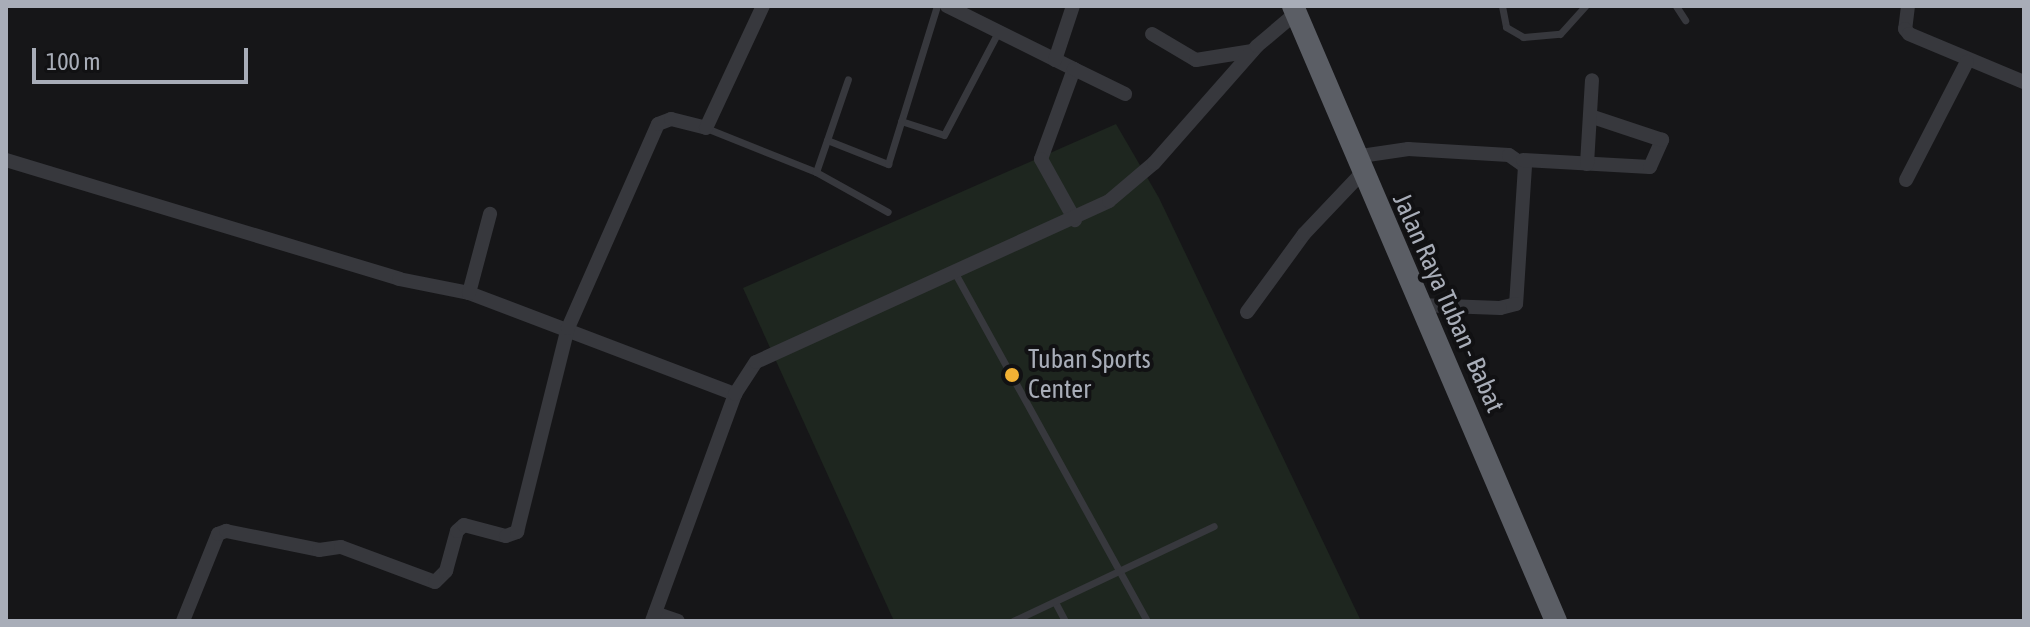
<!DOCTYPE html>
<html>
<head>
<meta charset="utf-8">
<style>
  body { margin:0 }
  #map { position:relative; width:2030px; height:627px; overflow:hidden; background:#161618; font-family:"Asap Condensed",sans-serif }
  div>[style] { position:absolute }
  .green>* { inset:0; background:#1e261f }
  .service>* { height:7px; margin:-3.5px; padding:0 3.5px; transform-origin:3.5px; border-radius:3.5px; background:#37383d }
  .minor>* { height:14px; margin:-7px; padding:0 7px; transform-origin:7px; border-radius:7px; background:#37383d }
  .trunk>* { height:22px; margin:-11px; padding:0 11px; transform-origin:11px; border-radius:11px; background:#5b5e65 }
  .dots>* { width:22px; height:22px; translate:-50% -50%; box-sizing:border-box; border:4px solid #111113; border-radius:50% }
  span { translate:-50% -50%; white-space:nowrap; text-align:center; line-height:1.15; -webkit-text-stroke:8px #111113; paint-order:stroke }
  .street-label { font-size:26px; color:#a8adb8 }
  .poi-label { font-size:26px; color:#a8adb8 }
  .left { translate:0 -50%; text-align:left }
  .frame { position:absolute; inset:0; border:8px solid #a8adb8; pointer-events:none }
  .scale { position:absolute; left:32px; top:48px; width:216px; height:36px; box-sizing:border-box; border:4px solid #a8adb8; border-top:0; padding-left:10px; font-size:24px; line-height:28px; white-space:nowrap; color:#a8adb8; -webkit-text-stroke:6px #111113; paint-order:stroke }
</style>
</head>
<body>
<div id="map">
  <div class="green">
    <i style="clip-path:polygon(1116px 124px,1159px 198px,1361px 621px,894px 621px,743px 288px)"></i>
  </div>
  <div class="service">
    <i style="left:1502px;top:6px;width:21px;rotate:79deg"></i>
    <i style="left:1506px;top:27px;width:20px;rotate:30deg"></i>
    <i style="left:1523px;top:37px;width:37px;rotate:-5deg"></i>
    <i style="left:1560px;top:34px;width:38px;rotate:-48deg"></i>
    <i style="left:1676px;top:6px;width:17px;rotate:57deg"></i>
    <i style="left:901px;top:121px;width:45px;rotate:18deg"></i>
    <i style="left:944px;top:135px;width:116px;rotate:-62.3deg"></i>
    <i style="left:706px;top:128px;width:118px;rotate:21.8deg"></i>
    <i style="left:816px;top:172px;width:82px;rotate:29.1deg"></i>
    <i style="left:827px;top:140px;width:66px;rotate:21.5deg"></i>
    <i style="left:888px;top:164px;width:165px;rotate:-72.8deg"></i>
    <i style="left:816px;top:172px;width:98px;rotate:-71deg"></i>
    <i style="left:956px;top:275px;width:395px;rotate:61.1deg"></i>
    <i style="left:1055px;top:602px;width:21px;rotate:62deg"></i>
    <i style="left:1013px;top:621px;width:222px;rotate:-25.3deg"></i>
  </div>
  <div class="minor">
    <i style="left:947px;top:6px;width:142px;rotate:26.4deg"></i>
    <i style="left:1074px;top:69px;width:96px;rotate:110.1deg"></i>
    <i style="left:1041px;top:159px;width:70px;rotate:60.9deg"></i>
    <i style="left:1908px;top:6px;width:23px;rotate:97deg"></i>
    <i style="left:1905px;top:29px;width:6px;rotate:51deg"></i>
    <i style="left:1909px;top:34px;width:125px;rotate:22.7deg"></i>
    <i style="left:1152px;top:34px;width:51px;rotate:30.6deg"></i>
    <i style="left:1196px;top:60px;width:57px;rotate:-9.1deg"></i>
    <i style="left:1055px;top:60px;width:57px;rotate:-71.6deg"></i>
    <i style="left:1074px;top:69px;width:57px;rotate:26.1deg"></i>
    <i style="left:1354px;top:157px;width:55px;rotate:-8.4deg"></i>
    <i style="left:1408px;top:149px;width:101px;rotate:3.4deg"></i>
    <i style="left:1509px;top:155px;width:19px;rotate:35deg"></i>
    <i style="left:1525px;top:166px;width:138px;rotate:93.7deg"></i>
    <i style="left:1516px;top:304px;width:16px;rotate:166deg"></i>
    <i style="left:1500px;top:308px;width:81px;rotate:-177.9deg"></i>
    <i style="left:6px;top:160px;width:411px;rotate:16.8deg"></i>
    <i style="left:399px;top:279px;width:71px;rotate:11.3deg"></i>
    <i style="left:469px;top:293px;width:285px;rotate:20.8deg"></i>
    <i style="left:1523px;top:160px;width:127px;rotate:3.2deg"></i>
    <i style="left:1650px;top:167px;width:30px;rotate:-66deg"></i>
    <i style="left:1662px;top:140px;width:76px;rotate:-161.6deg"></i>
    <i style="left:1587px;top:164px;width:84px;rotate:-86.6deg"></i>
    <i style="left:1906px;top:180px;width:133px;rotate:-62.7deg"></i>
    <i style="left:469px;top:293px;width:82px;rotate:-75.1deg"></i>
    <i style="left:1247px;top:312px;width:97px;rotate:-53.8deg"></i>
    <i style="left:1304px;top:234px;width:83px;rotate:-46.5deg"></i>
    <i style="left:655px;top:613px;width:24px;rotate:19deg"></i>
    <i style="left:183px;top:621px;width:94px;rotate:-68.1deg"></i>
    <i style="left:218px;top:534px;width:9px;rotate:-21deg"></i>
    <i style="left:226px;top:531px;width:95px;rotate:11.5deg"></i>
    <i style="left:319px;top:550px;width:22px;rotate:-8deg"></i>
    <i style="left:341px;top:547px;width:100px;rotate:20.4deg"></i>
    <i style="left:435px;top:582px;width:16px;rotate:-45deg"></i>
    <i style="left:446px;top:571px;width:41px;rotate:-74.6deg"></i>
    <i style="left:457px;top:531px;width:9px;rotate:-41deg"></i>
    <i style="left:464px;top:525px;width:43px;rotate:14.7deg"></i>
    <i style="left:506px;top:536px;width:12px;rotate:-20deg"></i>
    <i style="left:517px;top:532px;width:210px;rotate:-76deg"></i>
    <i style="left:568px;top:328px;width:223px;rotate:-66.2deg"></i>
    <i style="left:658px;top:124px;width:14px;rotate:-21deg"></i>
    <i style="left:671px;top:119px;width:36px;rotate:14deg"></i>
    <i style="left:706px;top:128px;width:135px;rotate:-65deg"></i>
    <i style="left:652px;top:621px;width:242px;rotate:-69.9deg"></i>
    <i style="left:735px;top:394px;width:38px;rotate:-57deg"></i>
    <i style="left:756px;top:362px;width:388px;rotate:-24.5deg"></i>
    <i style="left:1109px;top:201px;width:59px;rotate:-40.2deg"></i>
    <i style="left:1154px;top:163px;width:156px;rotate:-48.6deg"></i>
    <i style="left:1257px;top:46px;width:51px;rotate:-40.2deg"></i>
  </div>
  <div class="trunk">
    <i style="left:1293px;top:6px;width:669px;rotate:66.85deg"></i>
  </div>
  <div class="dots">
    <i style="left:1012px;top:375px;background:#f2b134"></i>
  </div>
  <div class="street-label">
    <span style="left:1448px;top:303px;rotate:66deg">Jalan Raya Tuban - Babat</span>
  </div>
  <div class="poi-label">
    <span class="left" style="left:1028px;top:375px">Tuban Sports<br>Center</span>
  </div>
  <div class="frame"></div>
  <div class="scale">100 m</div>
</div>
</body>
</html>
